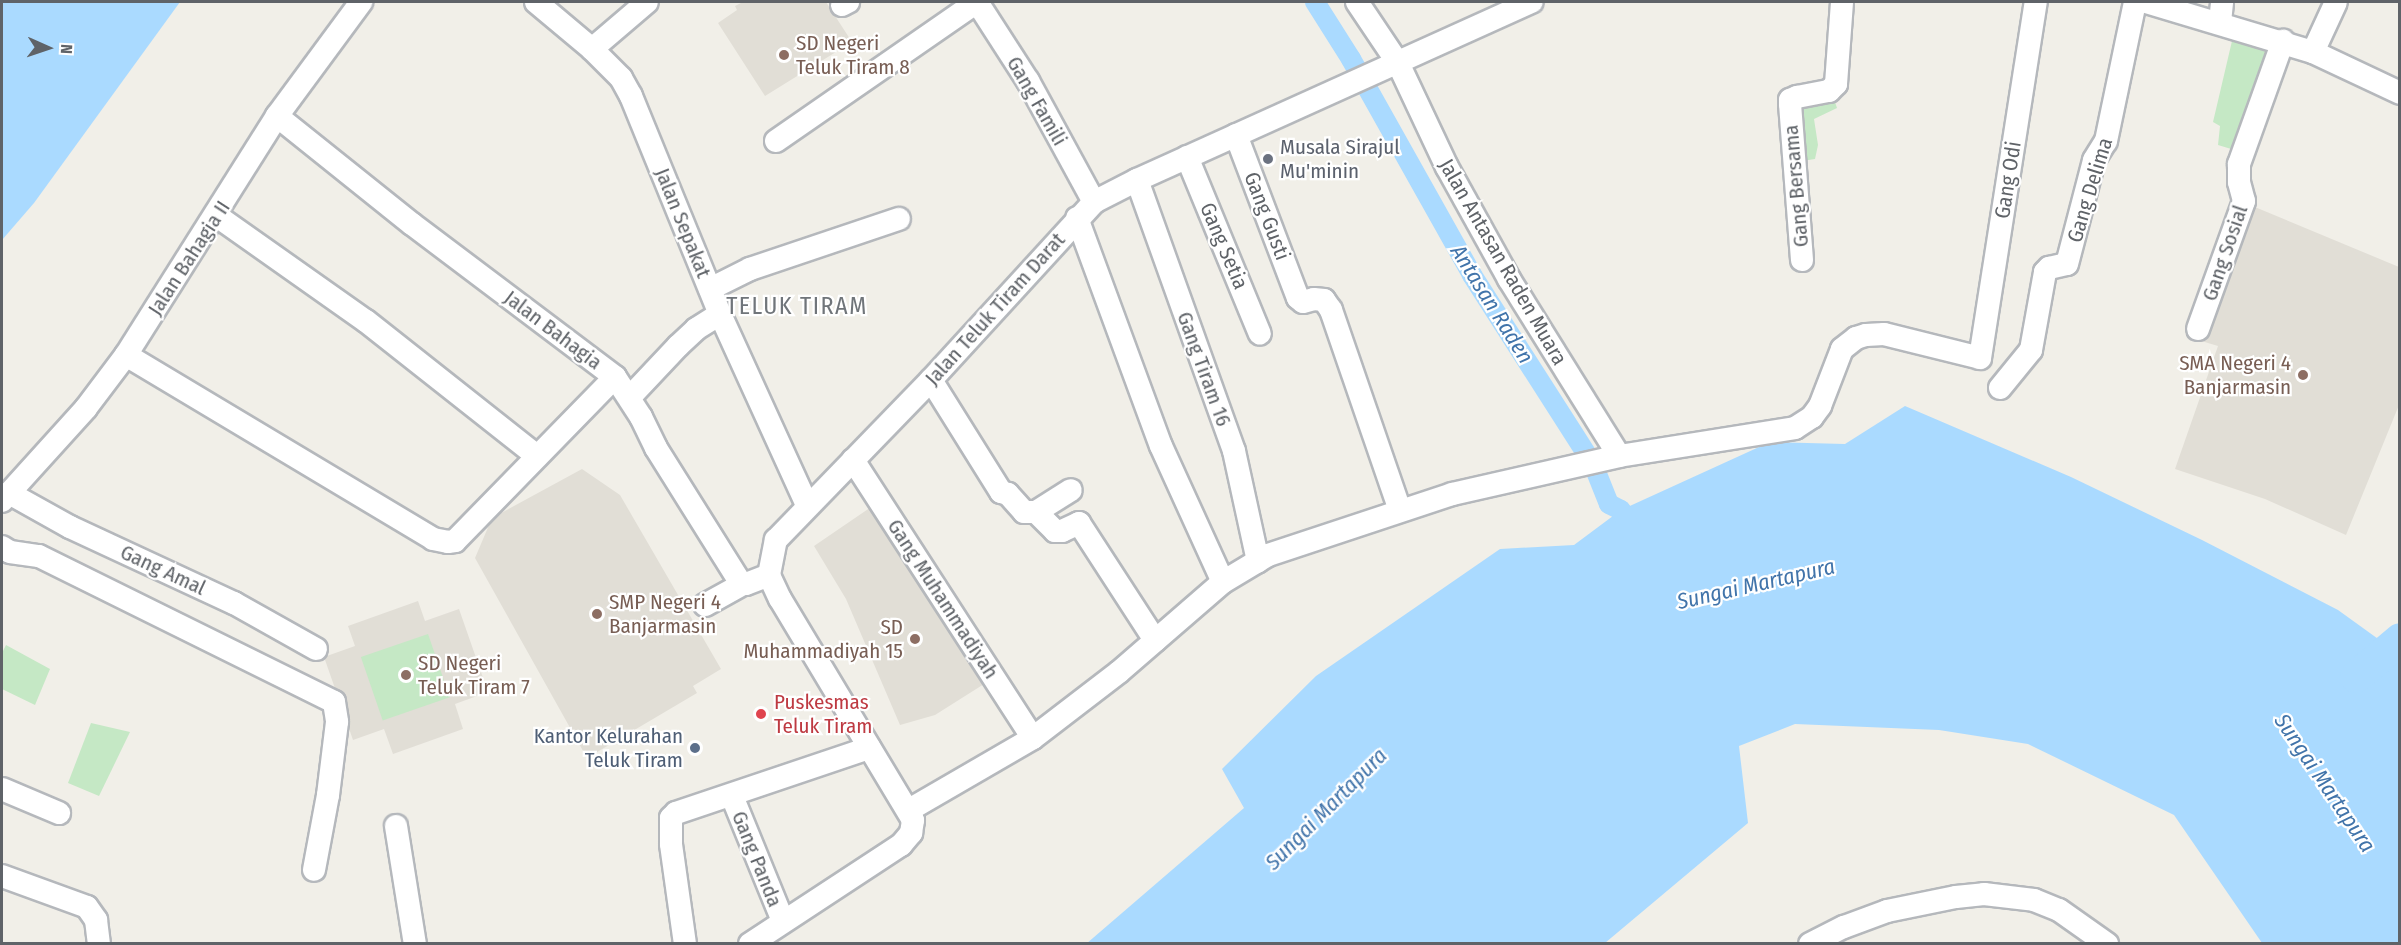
<!DOCTYPE html>
<html>
<head>
<meta charset="utf-8">
<style>
  body { margin:0 }
  #map { position:relative; width:2401px; height:945px; overflow:hidden; background:#f1efe8; font-family:"Fira Sans Condensed",sans-serif }
  div>[style] { position:absolute }
  .education>* { inset:0; background:#e1ded6 }
  .green>* { inset:0; background:#c5e8c5; transform-origin:0 0 }
  .water>* { inset:0; background:#aadaff }
  .canal>* { height:20px; margin:-10px; padding:0 10px; transform-origin:10px; border-radius:10px; background:#aadaff }
  .river>* { height:33px; margin:-16.5px; padding:0 16.5px; transform-origin:16.5px; border-radius:16.5px; background:#aadaff }
  .roads { filter:drop-shadow(2px 0 #b5b8bc) drop-shadow(-2px 0 #b5b8bc) drop-shadow(0 2px #b5b8bc) drop-shadow(0 -2px #b5b8bc) }
  .minor>* { height:22px; margin:-11px; padding:0 11px; transform-origin:11px; border-radius:11px; background:#fff }
  .dots>* { width:16px; height:16px; translate:-50% -50%; box-sizing:border-box; border:3px solid #fff; border-radius:50% }
  span { translate:-50% -50%; white-space:nowrap; text-align:center; line-height:1.15; -webkit-text-stroke:4.5px #fff; paint-order:stroke }
  .education-label { font-size:21px; color:#785e54 }
  .left { translate:0 -50%; text-align:left }
  .right { translate:-100% -50%; text-align:right }
  .street-label { font-size:21px; color:#5f6368 }
  .worship-label { font-size:21px; color:#5b616d }
  .health-label { font-size:21px; color:#be3a42 }
  .service-label { font-size:21px; color:#4e5e75 }
  .water-label { font-size:22px; color:#4174aa; font-style:italic }
  .quarter-label { font-size:24px; color:#70757a; letter-spacing:1.5px }
  .frame { position:absolute; inset:0; border:3px solid #5f6368; pointer-events:none }
  .north { position:absolute; left:18px; top:18px; width:60px; height:60px; -webkit-text-stroke:4px #fff; paint-order:stroke; rotate:93deg; font-size:16px; font-weight:700; line-height:24px; text-align:center; color:#5f6368 }
  .north::after { content:''; display:block; margin:auto; width:21px; height:27px; background:#5f6368; clip-path:polygon(50% 0,100% 100%,50% 72%,0 100%) }
</style>
</head>
<body>
<div id="map">
  <div class="education">
    <i style="clip-path:polygon(743px 2px,826px 2px,852px 42px,765px 96px,718px 23px,737px 10px,735px 6px)"></i>
    <i style="clip-path:polygon(2250px 205px,2399px 267px,2399px 405px,2346px 535px,2265px 499px,2175px 469px,2218px 346px,2198px 340px)"></i>
    <i style="clip-path:polygon(582px 469px,620px 495px,721px 669px,693px 686px,697px 693px,587px 758px,475px 558px,492px 518px)"></i>
    <i style="clip-path:polygon(877px 503px,992px 679px,935px 715px,900px 725px,846px 599px,814px 546px)"></i>
    <i style="clip-path:polygon(418px 601px,425px 621px,459px 609px,488px 692px,455px 704px,463px 729px,393px 754px,384px 729px,353px 740px,324px 657px,355px 646px,348px 626px)"></i>
  </div>
  <div class="green">
    <i style="clip-path:polygon(2232px 41px,2271px 53px,2241px 152px,2218px 145px,2220px 126px,2213px 122px)"></i>
    <i style="clip-path:polygon(1833px 96px,1837px 108px,1814px 119px,1818px 145px,1815px 159px,1802px 161px,1795px 103px)"></i>
    <i style="left:428px;top:634px;width:67px;height:71px;rotate:71deg"></i>
    <i style="clip-path:polygon(6px 645px,50px 669px,35px 705px,2px 689px,2px 653px)"></i>
    <i style="clip-path:polygon(91px 723px,130px 732px,99px 796px,68px 783px)"></i>
  </div>
  <div class="water">
    <i style="clip-path:polygon(2px 2px,180px 2px,34px 203px,2px 240px)"></i>
    <i style="clip-path:polygon(1905px 406px,2071px 477px,2202px 540px,2338px 610px,2399px 654px,2399px 943px,2262px 943px,2174px 815px,2028px 744px,1939px 730px,1795px 724px,1739px 746px,1748px 823px,1605px 943px,1086px 944px,1244px 808px,1222px 769px,1316px 676px,1500px 549px,1574px 545px,1621px 510px,1770px 442px,1845px 444px)"></i>
  </div>
  <div class="canal">
    <i style="left:1315px;top:2px;width:67px;rotate:57.7deg"></i>
    <i style="left:1351px;top:59px;width:248px;rotate:60.7deg"></i>
    <i style="left:1472px;top:275px;width:224px;rotate:57.4deg"></i>
    <i style="left:1593px;top:464px;width:43px;rotate:68.2deg"></i>
    <i style="left:1609px;top:504px;width:13px;rotate:27deg"></i>
    <i style="left:1621px;top:510px;width:27px;rotate:63deg"></i>
  </div>
  <div class="river">
    <i style="left:2356px;top:676px;width:57px;rotate:-40.1deg"></i>
  </div>
  <div class="roads">
    <div class="minor">
      <i style="left:536px;top:2px;width:73px;rotate:40deg"></i>
      <i style="left:592px;top:49px;width:41px;rotate:45deg"></i>
      <i style="left:621px;top:78px;width:21px;rotate:61deg"></i>
      <i style="left:631px;top:96px;width:235px;rotate:67.8deg"></i>
      <i style="left:720px;top:314px;width:210px;rotate:65.5deg"></i>
      <i style="left:977px;top:2px;width:94px;rotate:57.2deg"></i>
      <i style="left:1028px;top:81px;width:138px;rotate:61.4deg"></i>
      <i style="left:1357px;top:2px;width:73px;rotate:56.1deg"></i>
      <i style="left:1398px;top:63px;width:115px;rotate:64.8deg"></i>
      <i style="left:1447px;top:167px;width:128px;rotate:61deg"></i>
      <i style="left:1509px;top:279px;width:208px;rotate:58.1deg"></i>
      <i style="left:2146px;top:2px;width:174px;rotate:16.7deg"></i>
      <i style="left:2313px;top:52px;width:96px;rotate:25.2deg"></i>
      <i style="left:842px;top:5px;width:7px;rotate:-27deg"></i>
      <i style="left:2220px;top:22px;width:20px;rotate:-84deg"></i>
      <i style="left:592px;top:49px;width:72px;rotate:-40.5deg"></i>
      <i style="left:2313px;top:52px;width:55px;rotate:-65.3deg"></i>
      <i style="left:277px;top:116px;width:173px;rotate:38.7deg"></i>
      <i style="left:412px;top:224px;width:254px;rotate:37deg"></i>
      <i style="left:615px;top:377px;width:48px;rotate:57deg"></i>
      <i style="left:641px;top:417px;width:34px;rotate:64deg"></i>
      <i style="left:656px;top:448px;width:158px;rotate:57.9deg"></i>
      <i style="left:740px;top:582px;width:6px;rotate:18deg"></i>
      <i style="left:746px;top:584px;width:25px;rotate:-21deg"></i>
      <i style="left:1236px;top:135px;width:174px;rotate:69.2deg"></i>
      <i style="left:1298px;top:298px;width:6px;rotate:39deg"></i>
      <i style="left:1303px;top:302px;width:11px;rotate:-15deg"></i>
      <i style="left:1314px;top:299px;width:10px;rotate:6deg"></i>
      <i style="left:1324px;top:300px;width:12px;rotate:55deg"></i>
      <i style="left:1331px;top:310px;width:212px;rotate:71deg"></i>
      <i style="left:776px;top:141px;width:244px;rotate:-34.7deg"></i>
      <i style="left:1187px;top:157px;width:191px;rotate:67.6deg"></i>
      <i style="left:1137px;top:180px;width:288px;rotate:70.3deg"></i>
      <i style="left:1234px;top:451px;width:113px;rotate:77.7deg"></i>
      <i style="left:217px;top:216px;width:182px;rotate:35.2deg"></i>
      <i style="left:366px;top:321px;width:218px;rotate:38.3deg"></i>
      <i style="left:1077px;top:218px;width:243px;rotate:69.8deg"></i>
      <i style="left:1161px;top:446px;width:149px;rotate:65.5deg"></i>
      <i style="left:1802px;top:260px;width:156px;rotate:-94.4deg"></i>
      <i style="left:1790px;top:104px;width:4px;rotate:-90deg"></i>
      <i style="left:1790px;top:100px;width:8px;rotate:-23deg"></i>
      <i style="left:1797px;top:97px;width:33px;rotate:-11deg"></i>
      <i style="left:1829px;top:91px;width:10px;rotate:-45deg"></i>
      <i style="left:1836px;top:84px;width:82px;rotate:-85.8deg"></i>
      <i style="left:710px;top:289px;width:45px;rotate:-26.6deg"></i>
      <i style="left:750px;top:269px;width:157px;rotate:-18.6deg"></i>
      <i style="left:2198px;top:329px;width:136px;rotate:-70.2deg"></i>
      <i style="left:2244px;top:201px;width:20px;rotate:-105deg"></i>
      <i style="left:2239px;top:182px;width:18px;rotate:-90deg"></i>
      <i style="left:2239px;top:164px;width:131px;rotate:-70.3deg"></i>
      <i style="left:126px;top:355px;width:358px;rotate:30.9deg"></i>
      <i style="left:433px;top:539px;width:15px;rotate:11deg"></i>
      <i style="left:448px;top:542px;width:7px;rotate:-8deg"></i>
      <i style="left:455px;top:541px;width:229px;rotate:-45.7deg"></i>
      <i style="left:931px;top:380px;width:132px;rotate:58deg"></i>
      <i style="left:1001px;top:492px;width:7px;rotate:16deg"></i>
      <i style="left:1008px;top:494px;width:24px;rotate:48deg"></i>
      <i style="left:1024px;top:512px;width:12px"></i>
      <i style="left:1036px;top:512px;width:27px;rotate:45deg"></i>
      <i style="left:1055px;top:531px;width:7px"></i>
      <i style="left:1062px;top:531px;width:19px;rotate:-25deg"></i>
      <i style="left:1079px;top:523px;width:140px;rotate:57deg"></i>
      <i style="left:2000px;top:388px;width:49px;rotate:-50.8deg"></i>
      <i style="left:2031px;top:350px;width:79px;rotate:-79.8deg"></i>
      <i style="left:2045px;top:272px;width:6px;rotate:-45deg"></i>
      <i style="left:2049px;top:268px;width:18px;rotate:-13deg"></i>
      <i style="left:2067px;top:264px;width:107px;rotate:-75.4deg"></i>
      <i style="left:2094px;top:160px;width:22px;rotate:-58deg"></i>
      <i style="left:2106px;top:141px;width:142px;rotate:-78.2deg"></i>
      <i style="left:630px;top:397px;width:70px;rotate:-46.7deg"></i>
      <i style="left:678px;top:346px;width:25px;rotate:-43deg"></i>
      <i style="left:696px;top:329px;width:28px;rotate:-32deg"></i>
      <i style="left:853px;top:460px;width:331px;rotate:57.1deg"></i>
      <i style="left:9px;top:493px;width:70px;rotate:29.1deg"></i>
      <i style="left:70px;top:527px;width:181px;rotate:24.9deg"></i>
      <i style="left:234px;top:603px;width:94px;rotate:29.3deg"></i>
      <i style="left:2px;top:501px;width:125px;rotate:-47.9deg"></i>
      <i style="left:86px;top:408px;width:66px;rotate:-53deg"></i>
      <i style="left:126px;top:355px;width:283px;rotate:-57.7deg"></i>
      <i style="left:277px;top:116px;width:142px;rotate:-53.6deg"></i>
      <i style="left:1036px;top:512px;width:41px;rotate:-32.2deg"></i>
      <i style="left:2px;top:547px;width:9px;rotate:32deg"></i>
      <i style="left:10px;top:552px;width:29px;rotate:8deg"></i>
      <i style="left:39px;top:556px;width:329px;rotate:26.3deg"></i>
      <i style="left:334px;top:702px;width:20px;rotate:81deg"></i>
      <i style="left:337px;top:722px;width:74px;rotate:97deg"></i>
      <i style="left:328px;top:795px;width:76px;rotate:100.6deg"></i>
      <i style="left:705px;top:605px;width:43px;rotate:-28.9deg"></i>
      <i style="left:2px;top:789px;width:62px;rotate:22.8deg"></i>
      <i style="left:732px;top:796px;width:135px;rotate:67.8deg"></i>
      <i style="left:909px;top:810px;width:143px;rotate:-30.1deg"></i>
      <i style="left:1033px;top:738px;width:108px;rotate:-37.5deg"></i>
      <i style="left:1119px;top:672px;width:138px;rotate:-40.9deg"></i>
      <i style="left:1223px;top:582px;width:52px;rotate:-31deg"></i>
      <i style="left:1268px;top:555px;width:194px;rotate:-18.3deg"></i>
      <i style="left:1452px;top:494px;width:171px;rotate:-12.8deg"></i>
      <i style="left:1619px;top:456px;width:178px;rotate:-9deg"></i>
      <i style="left:1795px;top:428px;width:20px;rotate:-33deg"></i>
      <i style="left:1812px;top:417px;width:14px;rotate:-54deg"></i>
      <i style="left:1820px;top:406px;width:61px;rotate:-68.9deg"></i>
      <i style="left:1842px;top:349px;width:18px;rotate:-38deg"></i>
      <i style="left:1856px;top:338px;width:10px;rotate:-17deg"></i>
      <i style="left:1866px;top:335px;width:18px;rotate:-3deg"></i>
      <i style="left:1884px;top:334px;width:99px;rotate:14deg"></i>
      <i style="left:1980px;top:358px;width:360px;rotate:-81.1deg"></i>
      <i style="left:396px;top:826px;width:120px;rotate:80.9deg"></i>
      <i style="left:2px;top:876px;width:90px;rotate:20deg"></i>
      <i style="left:87px;top:907px;width:16px;rotate:55deg"></i>
      <i style="left:96px;top:920px;width:24px;rotate:83deg"></i>
      <i style="left:685px;top:944px;width:101px;rotate:-98deg"></i>
      <i style="left:671px;top:844px;width:26px;rotate:-90deg"></i>
      <i style="left:671px;top:818px;width:7px;rotate:-45deg"></i>
      <i style="left:676px;top:813px;width:204px;rotate:-18.6deg"></i>
      <i style="left:750px;top:944px;width:181px;rotate:-33.3deg"></i>
      <i style="left:901px;top:845px;width:16px;rotate:-50deg"></i>
      <i style="left:911px;top:833px;width:13px;rotate:-81deg"></i>
      <i style="left:913px;top:820px;width:258px;rotate:-121deg"></i>
      <i style="left:780px;top:599px;width:26px;rotate:-115deg"></i>
      <i style="left:769px;top:575px;width:36px;rotate:-79deg"></i>
      <i style="left:776px;top:540px;width:223px;rotate:-45.9deg"></i>
      <i style="left:931px;top:380px;width:241px;rotate:-47.5deg"></i>
      <i style="left:1094px;top:202px;width:48px;rotate:-27.1deg"></i>
      <i style="left:1137px;top:180px;width:433px;rotate:-24.3deg"></i>
      <i style="left:1810px;top:944px;width:38px;rotate:-27deg"></i>
      <i style="left:1844px;top:927px;width:46px;rotate:-20.4deg"></i>
      <i style="left:1887px;top:911px;width:70px;rotate:-11.5deg"></i>
      <i style="left:1956px;top:897px;width:28px;rotate:-6deg"></i>
      <i style="left:1984px;top:894px;width:50px;rotate:6.8deg"></i>
      <i style="left:2034px;top:900px;width:27px;rotate:22deg"></i>
      <i style="left:2059px;top:910px;width:59px;rotate:35.3deg"></i>
    </div>
  </div>
  <div class="dots">
    <i style="left:784px;top:55px;background:#8d6e63"></i>
    <i style="left:1268px;top:159px;background:#6b7280"></i>
    <i style="left:2303px;top:375px;background:#8d6e63"></i>
    <i style="left:597px;top:614px;background:#8d6e63"></i>
    <i style="left:915px;top:639px;background:#8d6e63"></i>
    <i style="left:406px;top:675px;background:#8d6e63"></i>
    <i style="left:761px;top:714px;background:#e0444e"></i>
    <i style="left:695px;top:748px;background:#5c6f8a"></i>
  </div>
  <div class="education-label">
    <span class="left" style="left:796px;top:55px">SD Negeri<br>Teluk Tiram 8</span>
    <span class="right" style="left:2291px;top:375px">SMA Negeri 4<br>Banjarmasin</span>
    <span class="left" style="left:609px;top:614px">SMP Negeri 4<br>Banjarmasin</span>
    <span class="right" style="left:903px;top:639px">SD<br>Muhammadiyah 15</span>
    <span class="left" style="left:418px;top:675px">SD Negeri<br>Teluk Tiram 7</span>
  </div>
  <div class="street-label">
    <span style="left:1037px;top:101px;rotate:60deg">Gang Famili</span>
    <span style="left:2008px;top:180px;rotate:-81deg">Gang Odi</span>
    <span style="left:1796px;top:186px;rotate:-95deg">Gang Bersama</span>
    <span style="left:2090px;top:190px;rotate:-73deg">Gang Delima</span>
    <span style="left:1267px;top:216px;rotate:69deg">Gang Gusti</span>
    <span style="left:683px;top:223px;rotate:68deg">Jalan Sepakat</span>
    <span style="left:1224px;top:246px;rotate:67deg">Gang Setia</span>
    <span style="left:2225px;top:253px;rotate:-71deg">Gang Sosial</span>
    <span style="left:189px;top:258px;rotate:-57deg">Jalan Bahagia II</span>
    <span style="left:1503px;top:262px;rotate:60deg">Jalan Antasan Raden Muara</span>
    <span style="left:995px;top:309px;rotate:-48deg">Jalan Teluk Tiram Darat</span>
    <span style="left:553px;top:330px;rotate:37deg">Jalan Bahagia</span>
    <span style="left:1204px;top:369px;rotate:70deg">Gang Tiram 16</span>
    <span style="left:163px;top:570px;rotate:25deg">Gang Amal</span>
    <span style="left:943px;top:599px;rotate:57deg">Gang Muhammadiyah</span>
    <span style="left:757px;top:859px;rotate:68deg">Gang Panda</span>
  </div>
  <div class="worship-label">
    <span class="left" style="left:1280px;top:159px">Musala Sirajul<br>Mu'minin</span>
  </div>
  <div class="health-label">
    <span class="left" style="left:774px;top:714px">Puskesmas<br>Teluk Tiram</span>
  </div>
  <div class="service-label">
    <span class="right" style="left:683px;top:748px">Kantor Kelurahan<br>Teluk Tiram</span>
  </div>
  <div class="water-label">
    <span style="left:1492px;top:304px;rotate:58deg">Antasan Raden</span>
    <span style="left:1756px;top:584px;rotate:-13deg">Sungai Martapura</span>
    <span style="left:2325px;top:783px;rotate:56deg">Sungai Martapura</span>
    <span style="left:1326px;top:809px;rotate:-45deg">Sungai Martapura</span>
  </div>
  <div class="quarter-label">
    <span style="left:797px;top:307px">TELUK TIRAM</span>
  </div>
  <div class="frame"></div>
  <div class="north">N</div>
</div>
</body>
</html>
